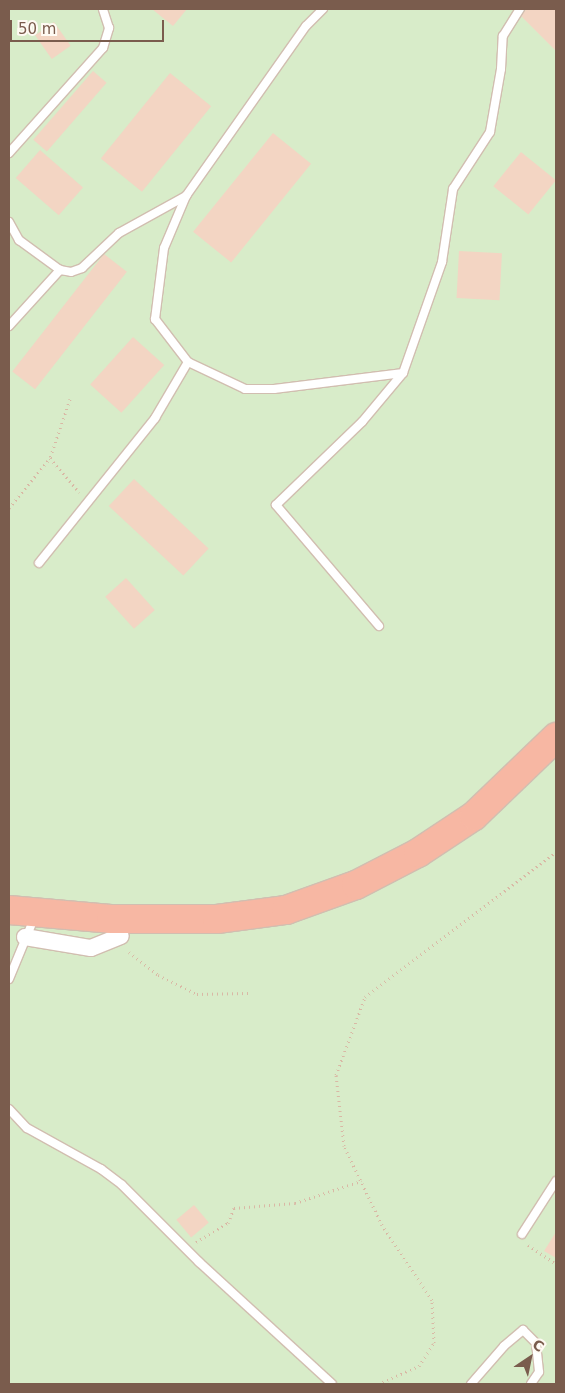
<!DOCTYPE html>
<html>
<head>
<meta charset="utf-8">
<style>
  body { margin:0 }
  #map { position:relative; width:565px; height:1393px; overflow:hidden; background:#fdf6ec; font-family:"DejaVu Sans",sans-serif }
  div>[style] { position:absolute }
  .green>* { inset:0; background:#d8ecc9; transform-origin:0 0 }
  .building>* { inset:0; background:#f3d5c3; transform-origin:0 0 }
  .path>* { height:3px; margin-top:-1.5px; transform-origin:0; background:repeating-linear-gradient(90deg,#d9b8a5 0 1px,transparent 0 5px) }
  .roads { filter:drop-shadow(1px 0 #d1beb0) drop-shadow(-1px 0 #d1beb0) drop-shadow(0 1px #d1beb0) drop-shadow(0 -1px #d1beb0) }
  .lane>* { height:8px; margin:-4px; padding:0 4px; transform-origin:4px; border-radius:4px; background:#fff }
  .street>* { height:16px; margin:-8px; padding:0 8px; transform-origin:8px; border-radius:8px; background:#fff }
  .highway>* { height:28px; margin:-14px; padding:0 14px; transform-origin:14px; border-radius:14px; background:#f7b7a3 }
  span { translate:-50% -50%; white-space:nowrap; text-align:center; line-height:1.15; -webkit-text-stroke:5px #fffaf3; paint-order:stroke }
  .frame { position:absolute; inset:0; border:10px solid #7a5c4d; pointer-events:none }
  .north { position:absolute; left:505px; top:1333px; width:50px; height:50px; -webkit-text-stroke:4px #fffaf3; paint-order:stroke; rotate:34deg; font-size:14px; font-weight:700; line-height:20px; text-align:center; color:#7a5c4d }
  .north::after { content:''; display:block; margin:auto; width:18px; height:22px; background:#7a5c4d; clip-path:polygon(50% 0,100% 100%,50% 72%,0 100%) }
  .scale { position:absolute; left:10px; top:20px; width:154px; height:22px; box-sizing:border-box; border:2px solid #7a5c4d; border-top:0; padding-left:6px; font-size:15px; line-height:18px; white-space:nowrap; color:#7a5c4d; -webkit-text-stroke:4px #fffaf3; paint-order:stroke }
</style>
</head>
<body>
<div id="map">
  <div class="green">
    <i style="left:9px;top:9px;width:547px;height:1375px"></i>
  </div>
  <div class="building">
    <i style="clip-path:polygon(152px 9px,187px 9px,173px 26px)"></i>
    <i style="clip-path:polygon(527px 9px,556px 9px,556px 51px,520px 15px)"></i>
    <i style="left:54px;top:22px;width:29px;height:23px;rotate:55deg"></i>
    <i style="left:93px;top:71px;width:18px;height:91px;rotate:41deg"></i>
    <i style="left:170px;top:73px;width:53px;height:110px;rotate:39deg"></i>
    <i style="left:273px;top:133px;width:49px;height:127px;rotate:39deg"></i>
    <i style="left:40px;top:150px;width:57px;height:37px;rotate:41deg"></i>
    <i style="left:521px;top:152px;width:45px;height:44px;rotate:39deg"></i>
    <i style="left:459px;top:251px;width:43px;height:47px;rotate:3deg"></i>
    <i style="left:104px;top:254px;width:29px;height:149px;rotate:38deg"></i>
    <i style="left:133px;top:337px;width:42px;height:64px;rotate:42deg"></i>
    <i style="left:134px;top:479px;width:102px;height:37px;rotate:43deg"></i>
    <i style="left:126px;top:578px;width:43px;height:28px;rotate:48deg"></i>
    <i style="left:194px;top:1205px;width:23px;height:23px;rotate:50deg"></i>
    <i style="clip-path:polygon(556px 1232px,556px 1258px,544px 1251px)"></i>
  </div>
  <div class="path">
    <i style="left:70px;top:399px;width:62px;rotate:108.7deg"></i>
    <i style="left:50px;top:458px;width:45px;rotate:49.5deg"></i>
    <i style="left:9px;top:508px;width:65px;rotate:-50.6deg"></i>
    <i style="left:129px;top:952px;width:37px;rotate:38deg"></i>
    <i style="left:158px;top:975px;width:43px;rotate:26deg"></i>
    <i style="left:197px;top:994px;width:51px;rotate:-1.1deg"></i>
    <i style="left:196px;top:1242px;width:37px;rotate:-31deg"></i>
    <i style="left:228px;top:1223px;width:16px;rotate:-68deg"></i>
    <i style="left:234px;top:1208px;width:61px;rotate:-4.7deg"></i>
    <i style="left:295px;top:1203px;width:70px;rotate:-18.4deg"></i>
    <i style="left:528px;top:1245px;width:34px;rotate:34deg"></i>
    <i style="left:378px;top:1384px;width:45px;rotate:-23.7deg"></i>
    <i style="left:419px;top:1366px;width:27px;rotate:-57deg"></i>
    <i style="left:434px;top:1343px;width:43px;rotate:-92.7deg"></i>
    <i style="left:432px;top:1300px;width:90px;rotate:-123.7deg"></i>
    <i style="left:382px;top:1225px;width:88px;rotate:-115.7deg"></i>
    <i style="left:344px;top:1146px;width:71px;rotate:-96.4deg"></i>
    <i style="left:336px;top:1075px;width:83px;rotate:-69.6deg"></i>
    <i style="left:365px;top:997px;width:240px;rotate:-37.2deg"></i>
  </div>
  <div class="roads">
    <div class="lane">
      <i style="left:9px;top:153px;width:141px;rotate:-48.2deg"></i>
      <i style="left:103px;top:48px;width:21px;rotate:-73deg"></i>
      <i style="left:109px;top:28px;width:20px;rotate:-108deg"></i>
      <i style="left:186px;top:196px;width:56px;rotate:112.9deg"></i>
      <i style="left:164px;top:248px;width:72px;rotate:97.2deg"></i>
      <i style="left:155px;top:319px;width:54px;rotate:52.5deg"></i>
      <i style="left:188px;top:362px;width:63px;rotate:25.3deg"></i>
      <i style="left:245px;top:389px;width:29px"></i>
      <i style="left:274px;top:389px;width:130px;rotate:-7.1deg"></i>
      <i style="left:9px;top:222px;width:21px;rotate:61deg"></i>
      <i style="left:19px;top:240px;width:51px;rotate:36.2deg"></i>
      <i style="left:60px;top:270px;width:11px;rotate:10deg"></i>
      <i style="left:71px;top:272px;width:12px;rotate:-20deg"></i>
      <i style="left:82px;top:268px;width:51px;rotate:-43.4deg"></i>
      <i style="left:119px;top:233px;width:77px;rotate:-28.9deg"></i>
      <i style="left:186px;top:196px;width:208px;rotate:-54.8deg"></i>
      <i style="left:306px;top:26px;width:24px;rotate:-45deg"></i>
      <i style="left:9px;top:326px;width:76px;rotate:-47.7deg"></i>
      <i style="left:39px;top:563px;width:186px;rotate:-51.3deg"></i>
      <i style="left:155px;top:418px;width:65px;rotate:-59.5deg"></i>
      <i style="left:379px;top:626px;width:159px;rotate:-130.4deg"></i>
      <i style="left:276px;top:505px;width:120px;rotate:-44deg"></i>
      <i style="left:362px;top:422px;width:64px;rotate:-50.1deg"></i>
      <i style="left:403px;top:373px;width:118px;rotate:-70.6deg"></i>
      <i style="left:442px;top:262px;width:74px;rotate:-81.4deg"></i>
      <i style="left:453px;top:189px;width:68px;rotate:-57deg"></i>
      <i style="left:490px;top:132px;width:64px;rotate:-80.1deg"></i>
      <i style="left:501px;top:69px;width:33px;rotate:-87deg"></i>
      <i style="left:503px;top:36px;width:32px;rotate:-58deg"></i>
      <i style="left:9px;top:979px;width:68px;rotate:-67.6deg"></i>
      <i style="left:9px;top:1109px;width:26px;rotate:47deg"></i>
      <i style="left:27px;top:1128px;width:85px;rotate:29deg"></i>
      <i style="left:101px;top:1169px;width:26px;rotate:37deg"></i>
      <i style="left:122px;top:1185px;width:109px;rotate:45deg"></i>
      <i style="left:199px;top:1262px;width:180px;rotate:42.5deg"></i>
      <i style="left:522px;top:1234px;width:63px;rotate:-57.3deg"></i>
      <i style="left:471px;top:1384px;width:50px;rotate:-49deg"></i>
      <i style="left:504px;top:1346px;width:25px;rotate:-40deg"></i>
      <i style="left:523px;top:1330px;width:18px;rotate:45deg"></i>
      <i style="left:536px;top:1343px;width:29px;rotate:84deg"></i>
      <i style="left:539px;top:1372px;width:14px;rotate:124deg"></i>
    </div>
    <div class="street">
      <i style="left:25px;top:937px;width:67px;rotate:9.5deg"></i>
      <i style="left:91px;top:948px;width:32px;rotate:-22deg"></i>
    </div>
    <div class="highway">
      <i style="left:9px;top:910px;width:102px;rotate:5deg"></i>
      <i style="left:111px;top:919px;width:106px"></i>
      <i style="left:217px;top:919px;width:70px;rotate:-7.4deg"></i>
      <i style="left:286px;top:910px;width:74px;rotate:-19.7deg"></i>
      <i style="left:356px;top:885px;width:70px;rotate:-27.3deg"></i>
      <i style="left:418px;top:853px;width:67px;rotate:-33.5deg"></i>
      <i style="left:474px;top:816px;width:114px;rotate:-43.9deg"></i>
    </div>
  </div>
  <div class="frame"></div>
  <div class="north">С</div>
  <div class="scale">50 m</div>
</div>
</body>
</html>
